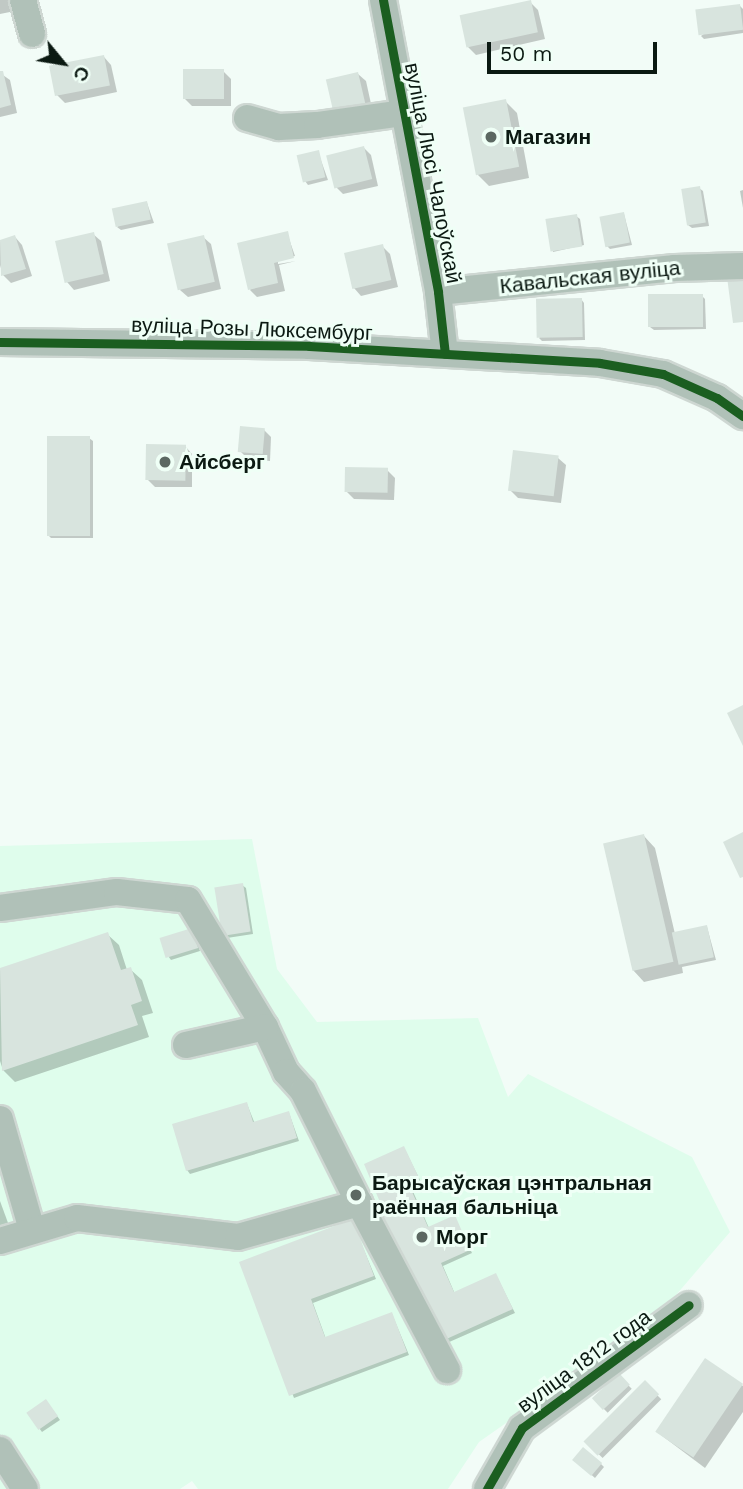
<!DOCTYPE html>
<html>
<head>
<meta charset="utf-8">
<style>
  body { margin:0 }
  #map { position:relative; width:743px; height:1489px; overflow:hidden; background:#f2fcf7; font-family:"Work Sans",sans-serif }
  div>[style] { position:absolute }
  .built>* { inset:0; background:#dffdec }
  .shadow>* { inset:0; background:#0003; transform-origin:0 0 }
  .building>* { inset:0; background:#d8e4de; transform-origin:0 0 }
  .roads { filter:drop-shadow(2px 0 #ced7d2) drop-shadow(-2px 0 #ced7d2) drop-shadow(0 2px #ced7d2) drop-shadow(0 -2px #ced7d2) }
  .minor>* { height:26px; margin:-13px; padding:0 13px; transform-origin:13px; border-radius:13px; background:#b0c1b8 }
  .cycleway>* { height:9px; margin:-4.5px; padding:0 4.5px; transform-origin:4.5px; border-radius:4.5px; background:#1b5e20 }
  .dots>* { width:19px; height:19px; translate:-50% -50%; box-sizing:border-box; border:4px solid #effff6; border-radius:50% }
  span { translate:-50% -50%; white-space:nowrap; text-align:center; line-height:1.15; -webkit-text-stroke:6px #effff6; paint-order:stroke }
  .poi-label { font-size:21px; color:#0b1912; font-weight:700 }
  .left { translate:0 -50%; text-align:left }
  .street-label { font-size:21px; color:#0b1912 }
  .north { position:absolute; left:28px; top:28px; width:70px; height:70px; -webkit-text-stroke:5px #effff6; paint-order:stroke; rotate:120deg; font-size:19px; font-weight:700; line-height:28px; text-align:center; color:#0b1912 }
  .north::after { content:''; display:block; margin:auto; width:24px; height:32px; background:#0b1912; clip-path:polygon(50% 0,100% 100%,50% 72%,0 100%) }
  .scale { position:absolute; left:487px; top:42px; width:170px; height:32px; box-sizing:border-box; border:4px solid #0b1912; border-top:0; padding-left:9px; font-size:21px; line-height:24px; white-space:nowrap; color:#0b1912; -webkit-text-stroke:5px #effff6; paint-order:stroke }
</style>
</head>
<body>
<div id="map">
  <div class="built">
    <i style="clip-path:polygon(252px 839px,277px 969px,317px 1022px,478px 1018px,508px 1097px,528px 1074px,692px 1157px,730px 1232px,658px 1316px,479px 1442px,448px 1489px,198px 1489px,192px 1481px,180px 1489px,0 1489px,0 846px)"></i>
  </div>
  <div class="shadow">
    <i style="clip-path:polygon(0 0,12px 0,15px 11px,0 14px)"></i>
    <i style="clip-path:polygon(530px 2px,538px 10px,545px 39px,476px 55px,468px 47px)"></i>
    <i style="clip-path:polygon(740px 6px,743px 9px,743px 33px,704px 39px,701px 36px)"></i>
    <i style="clip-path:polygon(104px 57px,111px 65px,117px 92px,65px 103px,57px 95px)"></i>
    <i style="clip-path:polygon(223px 71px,231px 79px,231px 106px,192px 106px,184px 98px)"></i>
    <i style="clip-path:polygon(0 73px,10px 80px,17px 113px,0 117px)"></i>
    <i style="clip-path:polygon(358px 74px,366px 81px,373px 113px,343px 120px)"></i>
    <i style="clip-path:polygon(505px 101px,517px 113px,529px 178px,489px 186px,478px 175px)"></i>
    <i style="clip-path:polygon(364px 148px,371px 155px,378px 186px,343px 194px,336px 187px)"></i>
    <i style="clip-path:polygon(318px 152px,328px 180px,308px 185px,305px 181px)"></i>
    <i style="clip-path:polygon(699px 188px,703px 191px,709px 226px,692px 228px,688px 225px)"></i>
    <i style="clip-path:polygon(743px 190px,743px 208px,740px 191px)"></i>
    <i style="clip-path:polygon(147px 203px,154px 223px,121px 230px,117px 227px)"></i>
    <i style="clip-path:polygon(624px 214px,632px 245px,610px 249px,607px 246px)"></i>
    <i style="clip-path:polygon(576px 216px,580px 219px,584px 245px,553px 252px,547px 220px)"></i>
    <i style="clip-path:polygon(287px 233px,295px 256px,278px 260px,278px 264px,296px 261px,279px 265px,285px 291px,257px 297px,250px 290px)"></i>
    <i style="clip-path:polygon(93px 234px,101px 241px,110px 281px,74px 290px,67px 282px)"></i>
    <i style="clip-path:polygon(15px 237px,22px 245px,32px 276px,11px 283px,3px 275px,0 265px,0 242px)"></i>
    <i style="clip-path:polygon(203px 237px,211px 244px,221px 289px,188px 297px,180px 290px)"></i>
    <i style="clip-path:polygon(382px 246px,390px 254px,398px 287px,361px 296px,354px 288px)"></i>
    <i style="clip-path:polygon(702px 296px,705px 299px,706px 329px,654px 330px,650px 327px)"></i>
    <i style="clip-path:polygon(581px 299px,584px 303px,585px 340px,542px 341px,539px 338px)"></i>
    <i style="clip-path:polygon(264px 430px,271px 437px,270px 461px,248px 459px,240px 451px)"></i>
    <i style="clip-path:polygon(89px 438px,93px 441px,93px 538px,51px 538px,48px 535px)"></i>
    <i style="clip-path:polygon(185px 446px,192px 454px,192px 487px,155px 487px,147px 479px)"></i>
    <i style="clip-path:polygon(558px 458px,566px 465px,561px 503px,518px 498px,510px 490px)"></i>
    <i style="clip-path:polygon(387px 470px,395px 478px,394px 500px,354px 499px,346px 491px)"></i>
    <i style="clip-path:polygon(644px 836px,655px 848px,675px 934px,707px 927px,716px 960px,682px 967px,683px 973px,644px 982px,633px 970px)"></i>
    <i style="clip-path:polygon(242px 885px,246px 888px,253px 934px,227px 938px,223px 934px)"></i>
    <i style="clip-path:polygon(107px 934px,119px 945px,127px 970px,130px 969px,142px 980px,153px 1013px,142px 1016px,149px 1037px,15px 1082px,3px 1070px,0 1061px,0 970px)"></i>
    <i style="clip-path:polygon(195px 934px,200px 951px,171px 960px,168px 956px)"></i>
    <i style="clip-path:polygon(247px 1104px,255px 1124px,289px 1113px,299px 1141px,190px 1174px,187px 1170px)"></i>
    <i style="clip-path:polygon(404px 1148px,421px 1182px,411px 1187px,429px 1228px,454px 1217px,472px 1253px,443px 1266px,455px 1294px,496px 1275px,515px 1313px,447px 1343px,404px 1251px,392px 1257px,385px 1208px)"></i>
    <i style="clip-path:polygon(0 1201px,15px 1242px,0 1246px)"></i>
    <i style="clip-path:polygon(352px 1221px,376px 1279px,313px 1303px,326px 1339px,392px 1314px,409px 1355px,294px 1398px,241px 1263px)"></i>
    <i style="clip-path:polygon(706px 1361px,743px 1386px,743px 1412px,705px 1468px,657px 1432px)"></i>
    <i style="left:619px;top:1376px;width:18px;height:34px;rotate:45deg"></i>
    <i style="left:645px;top:1383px;width:23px;height:83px;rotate:45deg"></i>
    <i style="clip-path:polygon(49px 1405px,60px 1420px,42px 1432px,39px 1428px)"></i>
    <i style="clip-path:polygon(578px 1463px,601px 1464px,604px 1467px,595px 1478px)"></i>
  </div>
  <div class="building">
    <i style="left:531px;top:0;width:33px;height:73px;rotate:78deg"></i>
    <i style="left:740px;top:4px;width:26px;height:45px;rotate:83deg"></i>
    <i style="left:104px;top:55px;width:31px;height:56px;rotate:79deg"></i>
    <i style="left:183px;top:69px;width:41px;height:30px"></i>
    <i style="clip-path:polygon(0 71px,3px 71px,11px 105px,0 108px)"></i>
    <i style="left:358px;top:72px;width:35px;height:33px;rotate:77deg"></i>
    <i style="left:506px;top:99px;width:69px;height:44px;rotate:79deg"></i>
    <i style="left:364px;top:146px;width:34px;height:39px;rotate:76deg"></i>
    <i style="left:319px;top:150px;width:28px;height:23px;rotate:77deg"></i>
    <i style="left:700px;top:186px;width:37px;height:19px;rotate:81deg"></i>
    <i style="left:147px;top:201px;width:19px;height:36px;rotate:78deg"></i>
    <i style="left:624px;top:212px;width:31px;height:25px;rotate:79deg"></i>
    <i style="left:577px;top:214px;width:33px;height:32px;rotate:81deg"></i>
    <i style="clip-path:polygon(288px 231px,294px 258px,274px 263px,278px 283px,248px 290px,237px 243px)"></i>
    <i style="left:94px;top:232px;width:43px;height:40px;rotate:77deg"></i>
    <i style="clip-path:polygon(15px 235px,26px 269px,1px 276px,0 240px)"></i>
    <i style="left:204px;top:235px;width:48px;height:38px;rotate:77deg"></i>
    <i style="left:383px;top:244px;width:37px;height:40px;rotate:77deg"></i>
    <i style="clip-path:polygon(743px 276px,743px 322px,733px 323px,727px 277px)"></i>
    <i style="left:703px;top:294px;width:33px;height:55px;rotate:90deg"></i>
    <i style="left:582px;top:298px;width:39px;height:46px;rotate:89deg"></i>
    <i style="left:240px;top:426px;width:25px;height:26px;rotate:5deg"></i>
    <i style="left:47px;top:436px;width:43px;height:100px"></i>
    <i style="left:146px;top:444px;width:40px;height:36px;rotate:1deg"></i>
    <i style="left:513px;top:450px;width:46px;height:41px;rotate:7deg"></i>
    <i style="left:345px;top:467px;width:43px;height:25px;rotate:1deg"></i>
    <i style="clip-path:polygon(743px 705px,743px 746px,727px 713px)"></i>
    <i style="clip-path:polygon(743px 832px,743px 877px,740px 878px,723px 842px)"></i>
    <i style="left:644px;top:834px;width:131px;height:42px;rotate:77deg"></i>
    <i style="left:243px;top:883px;width:49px;height:29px;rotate:81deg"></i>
    <i style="left:707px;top:925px;width:33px;height:36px;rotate:78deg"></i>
    <i style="left:192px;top:928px;width:21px;height:34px;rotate:73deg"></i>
    <i style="clip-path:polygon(108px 932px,121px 970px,131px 967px,142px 1001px,131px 1005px,138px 1025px,2px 1071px,0 968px)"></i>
    <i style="clip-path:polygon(247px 1102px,253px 1122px,289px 1111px,297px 1138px,186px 1171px,172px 1124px)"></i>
    <i style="clip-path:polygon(404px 1146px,419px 1178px,408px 1183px,428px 1227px,455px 1215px,470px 1250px,441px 1263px,454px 1292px,496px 1273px,513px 1309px,442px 1341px,400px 1248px,387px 1255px,368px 1213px,382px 1207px,364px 1164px)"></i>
    <i style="clip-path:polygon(353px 1219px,374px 1276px,311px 1299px,325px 1337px,392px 1312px,407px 1352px,289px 1396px,239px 1262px)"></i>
    <i style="left:705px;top:1358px;width:46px;height:89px;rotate:34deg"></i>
    <i style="left:619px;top:1373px;width:16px;height:37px;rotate:47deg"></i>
    <i style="left:645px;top:1380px;width:20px;height:87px;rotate:45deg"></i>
    <i style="left:46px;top:1399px;width:21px;height:24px;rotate:55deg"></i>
    <i style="left:583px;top:1447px;width:25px;height:17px;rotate:40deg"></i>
  </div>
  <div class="roads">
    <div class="minor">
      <i style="left:23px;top:0;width:35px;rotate:75deg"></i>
      <i style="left:383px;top:0;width:297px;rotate:79.3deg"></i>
      <i style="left:438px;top:292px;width:62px;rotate:83.6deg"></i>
      <i style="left:247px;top:118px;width:33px;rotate:16deg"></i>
      <i style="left:279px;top:127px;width:38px;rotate:-3deg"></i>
      <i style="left:317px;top:125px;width:86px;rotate:-8deg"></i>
      <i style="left:438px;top:292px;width:238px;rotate:-5.8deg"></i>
      <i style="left:675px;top:268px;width:68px;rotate:-1.7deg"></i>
      <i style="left:0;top:342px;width:309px;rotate:0.7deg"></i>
      <i style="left:309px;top:346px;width:291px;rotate:3.3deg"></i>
      <i style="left:600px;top:363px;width:64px;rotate:9.9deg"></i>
      <i style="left:663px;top:374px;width:59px;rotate:24deg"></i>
      <i style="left:717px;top:398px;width:32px;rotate:35deg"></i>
      <i style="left:0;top:908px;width:118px;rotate:-7.8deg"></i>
      <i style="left:117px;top:892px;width:71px;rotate:6.4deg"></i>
      <i style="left:188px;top:900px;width:149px;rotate:58.8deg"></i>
      <i style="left:265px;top:1027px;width:50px;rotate:65deg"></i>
      <i style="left:286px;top:1072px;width:25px;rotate:48deg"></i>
      <i style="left:303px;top:1091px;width:125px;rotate:63.4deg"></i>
      <i style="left:186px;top:1045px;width:81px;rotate:-12.8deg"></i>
      <i style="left:0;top:1119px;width:116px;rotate:73.9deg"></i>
      <i style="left:0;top:1241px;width:80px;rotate:-16.6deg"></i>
      <i style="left:77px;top:1218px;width:162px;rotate:6.7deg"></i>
      <i style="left:238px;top:1237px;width:126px;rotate:-15.7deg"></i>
      <i style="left:359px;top:1203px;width:189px;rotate:62.2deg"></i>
      <i style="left:0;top:1450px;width:46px;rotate:57.3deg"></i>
      <i style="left:487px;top:1489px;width:70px;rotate:-60.2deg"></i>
      <i style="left:522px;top:1428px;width:207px;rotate:-36.4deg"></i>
    </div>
  </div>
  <div class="cycleway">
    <i style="left:383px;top:0;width:297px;rotate:79.3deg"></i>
    <i style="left:438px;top:292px;width:62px;rotate:83.6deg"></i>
    <i style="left:0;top:342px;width:309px;rotate:0.7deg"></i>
    <i style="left:309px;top:346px;width:291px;rotate:3.3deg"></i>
    <i style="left:600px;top:363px;width:64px;rotate:9.9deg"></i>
    <i style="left:663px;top:374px;width:59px;rotate:24deg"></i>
    <i style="left:717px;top:398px;width:32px;rotate:35deg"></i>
    <i style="left:487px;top:1489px;width:70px;rotate:-60.2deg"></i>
    <i style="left:522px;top:1428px;width:207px;rotate:-36.4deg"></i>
  </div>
  <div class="dots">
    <i style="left:491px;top:137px;background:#5c6862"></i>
    <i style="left:165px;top:462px;background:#5c6862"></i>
    <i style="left:356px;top:1195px;background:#5c6862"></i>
    <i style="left:422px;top:1237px;background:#5c6862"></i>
  </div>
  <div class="poi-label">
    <span class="left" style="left:505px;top:137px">Магазин</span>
    <span class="left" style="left:179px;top:462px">Айсберг</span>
    <span class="left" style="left:372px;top:1195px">Барысаўская цэнтральная<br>раённая бальніца</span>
    <span class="left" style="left:436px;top:1237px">Морг</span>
  </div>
  <div class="street-label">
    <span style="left:433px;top:173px;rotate:79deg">вуліца Люсі Чалоўскай</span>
    <span style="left:590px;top:277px;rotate:-6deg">Кавальская вуліца</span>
    <span style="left:252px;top:329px;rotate:2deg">вуліца Розы Люксембург</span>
    <span style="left:584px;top:1361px;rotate:-36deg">вуліца 1812 года</span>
  </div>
  <div class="north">С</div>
  <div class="scale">50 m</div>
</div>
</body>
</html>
